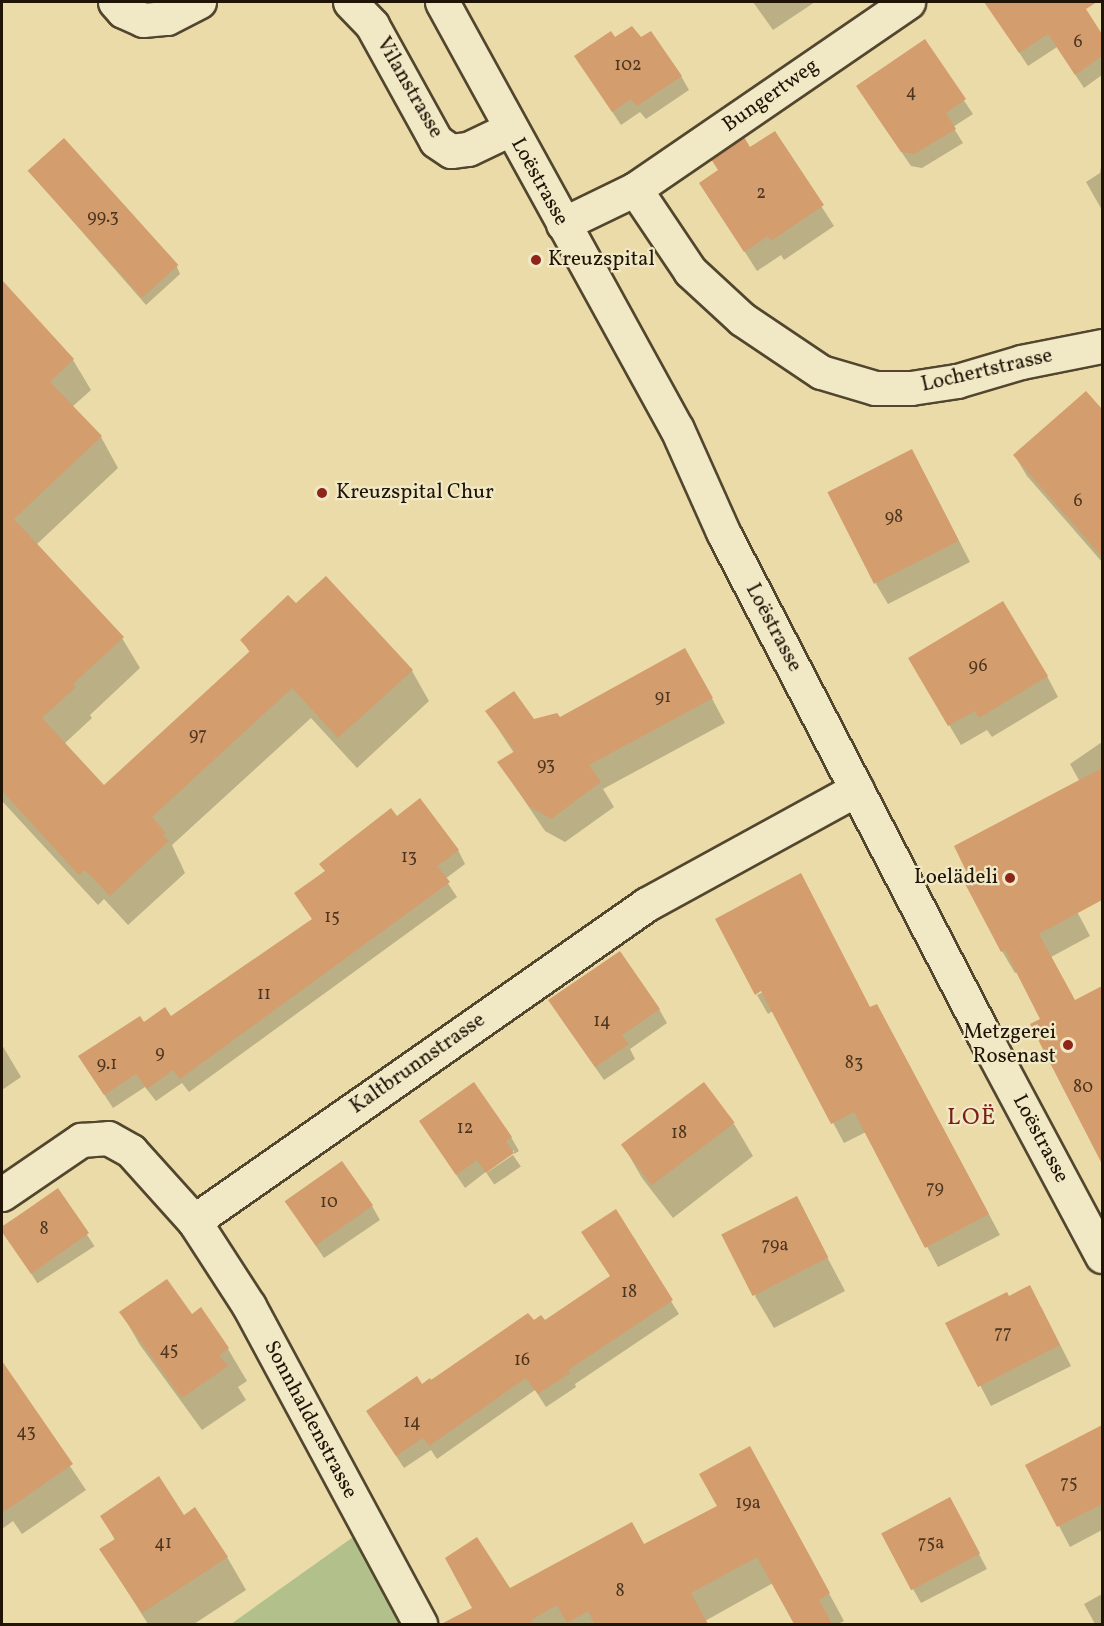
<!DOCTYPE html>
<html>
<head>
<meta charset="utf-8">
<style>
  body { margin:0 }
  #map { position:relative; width:1104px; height:1626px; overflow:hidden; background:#eadba8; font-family:Vollkorn,serif }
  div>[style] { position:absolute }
  .green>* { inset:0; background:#b2c18b }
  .shadow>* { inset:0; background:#0003; transform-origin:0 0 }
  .building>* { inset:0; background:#d49d6e; transform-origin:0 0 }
  .roads { filter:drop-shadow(2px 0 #52462e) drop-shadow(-2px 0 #52462e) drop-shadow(0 2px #52462e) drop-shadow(0 -2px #52462e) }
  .street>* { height:33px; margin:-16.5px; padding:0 16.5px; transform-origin:16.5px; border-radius:16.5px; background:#f1e8c6 }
  .dots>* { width:16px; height:16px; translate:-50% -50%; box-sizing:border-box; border:3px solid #f1e8c6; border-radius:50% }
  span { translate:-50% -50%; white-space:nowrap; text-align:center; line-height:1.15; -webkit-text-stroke:4.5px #f1e8c6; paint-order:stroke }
  .number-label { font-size:18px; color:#4d3620 }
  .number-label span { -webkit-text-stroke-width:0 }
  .street-label { font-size:21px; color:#201406 }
  .poi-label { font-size:21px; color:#201406 }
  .left { translate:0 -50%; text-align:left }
  .right { translate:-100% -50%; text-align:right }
  .quarter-label { font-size:24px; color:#7a1f14; letter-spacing:1.5px }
  .frame { position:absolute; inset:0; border:3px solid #201406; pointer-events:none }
</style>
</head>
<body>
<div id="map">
  <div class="green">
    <i style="clip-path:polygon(356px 1535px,400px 1624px,231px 1624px)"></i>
  </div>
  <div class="shadow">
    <i style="clip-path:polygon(753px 2px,815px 2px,773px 30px)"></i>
    <i style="clip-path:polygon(993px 2px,1079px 2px,1102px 36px,1102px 75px,1084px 88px,1057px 47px,1028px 66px,988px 5px)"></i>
    <i style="clip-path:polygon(615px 39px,641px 39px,681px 76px,689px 90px,646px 119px,640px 112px,621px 125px,576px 57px)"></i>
    <i style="clip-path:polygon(924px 41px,973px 114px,953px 127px,963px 143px,922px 168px,911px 166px,866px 100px)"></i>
    <i style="clip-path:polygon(774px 133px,834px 226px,784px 260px,781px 255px,757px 271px,701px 183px)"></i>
    <i style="clip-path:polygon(1102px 161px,1102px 210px,1086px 182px,1100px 173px)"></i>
    <i style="clip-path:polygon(29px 171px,177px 267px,180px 274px,146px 305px)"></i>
    <i style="clip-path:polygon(6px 288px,73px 360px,91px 390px,72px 407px,101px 437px,118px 468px,36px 545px,122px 638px,140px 668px,90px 715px,92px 718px,64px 744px,104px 787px,250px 653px,242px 640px,296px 606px,412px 671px,429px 701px,357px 768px,311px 718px,172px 845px,185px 873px,128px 925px,104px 899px,98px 905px,2px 801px,2px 292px)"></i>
    <i style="clip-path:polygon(1086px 393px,1102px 411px,1102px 562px,1027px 476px,1015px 456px)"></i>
    <i style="clip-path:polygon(923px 471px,970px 562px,888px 604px,876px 584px)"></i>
    <i style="clip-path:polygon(910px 659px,1047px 676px,1058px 697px,992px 737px,987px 730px,961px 745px)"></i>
    <i style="clip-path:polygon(699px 674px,725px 723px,603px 789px,614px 807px,565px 842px,545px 831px,499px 763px,514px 753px,487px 712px,534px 721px,560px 719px)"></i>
    <i style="clip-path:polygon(1102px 742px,1102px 869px,1065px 889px,1090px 936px,1051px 957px,1075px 1002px,1101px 989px,1102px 993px,1102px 1160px,1042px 1019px,1018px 972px,1015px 973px,1002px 951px,1080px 782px,1070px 764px)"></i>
    <i style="clip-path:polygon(397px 818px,458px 850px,465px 864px,445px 879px,457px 897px,189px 1092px,182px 1083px,156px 1101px,145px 1087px,113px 1108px,88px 1070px,143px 1024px,171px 1018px,313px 920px,296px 893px)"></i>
    <i style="clip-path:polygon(717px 919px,870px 1009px,888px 1026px,1000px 1235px,938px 1267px,866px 1132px,844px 1143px,773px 1011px,768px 1014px,757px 995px,769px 989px)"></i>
    <i style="clip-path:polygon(659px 1009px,667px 1023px,630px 1049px,635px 1059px,604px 1080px,558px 1014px)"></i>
    <i style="clip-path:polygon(2px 1045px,21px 1077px,2px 1090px)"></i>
    <i style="clip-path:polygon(421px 1122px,511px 1137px,519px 1151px,514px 1154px,514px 1150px,465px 1188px)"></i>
    <i style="clip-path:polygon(734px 1124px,753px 1156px,673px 1218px,642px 1178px,623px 1145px)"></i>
    <i style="left:513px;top:1155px;width:14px;height:32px;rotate:56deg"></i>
    <i style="left:58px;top:1190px;width:67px;height:68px;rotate:57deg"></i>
    <i style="clip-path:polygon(796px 1198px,845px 1291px,774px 1328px,755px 1296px)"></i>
    <i style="clip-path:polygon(372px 1206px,380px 1220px,324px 1258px,295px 1215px)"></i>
    <i style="clip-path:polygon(615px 1211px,679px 1314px,575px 1384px,576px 1387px,546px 1407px,535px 1390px,437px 1459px,431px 1450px,404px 1468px,375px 1424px,421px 1386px,533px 1322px,544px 1322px,611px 1277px)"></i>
    <i style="clip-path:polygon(1009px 1298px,1041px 1307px,1071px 1366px,991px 1406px,948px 1324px)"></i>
    <i style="clip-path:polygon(121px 1312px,191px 1316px,228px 1349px,247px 1381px,238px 1387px,246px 1400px,202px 1430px,140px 1345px)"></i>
    <i style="clip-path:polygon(7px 1372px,86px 1490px,22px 1534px,13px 1521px,2px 1529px,2px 1377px)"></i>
    <i style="clip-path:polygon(1101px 1427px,1102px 1530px,1070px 1547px,1027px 1465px)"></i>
    <i style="clip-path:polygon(765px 1475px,844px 1621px,838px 1624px,792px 1624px,795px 1623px,773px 1583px,705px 1621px,707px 1624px,483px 1624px,447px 1559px,509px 1589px,644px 1546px,719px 1507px)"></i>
    <i style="clip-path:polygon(957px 1513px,987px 1569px,921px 1603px,913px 1589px)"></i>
    <i style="clip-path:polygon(102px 1516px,184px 1517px,227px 1557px,246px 1590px,194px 1624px,148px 1624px,101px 1550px,115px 1540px)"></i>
    <i style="clip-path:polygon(1102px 1594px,1102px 1624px,1095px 1624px,1084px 1604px)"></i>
  </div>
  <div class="building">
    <i style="clip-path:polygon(984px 2px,1097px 2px,1086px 9px,1102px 34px,1102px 56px,1075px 75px,1048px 34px,1019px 53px)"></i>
    <i style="clip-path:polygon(632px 26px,641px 37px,651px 31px,682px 76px,637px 106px,631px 99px,612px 112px,574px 56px,611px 31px,615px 37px)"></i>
    <i style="clip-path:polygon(925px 39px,966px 99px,946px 113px,956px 129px,914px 154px,901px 152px,856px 86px)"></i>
    <i style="clip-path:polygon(775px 131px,824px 205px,771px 241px,768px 236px,744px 252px,699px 183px,718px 170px,711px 159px,744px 137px,750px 147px)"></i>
    <i style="left:64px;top:138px;width:171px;height:49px;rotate:48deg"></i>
    <i style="clip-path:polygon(2px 280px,74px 359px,50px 382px,102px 436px,14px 519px,124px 637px,73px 684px,76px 687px,42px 718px,104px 785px,250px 651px,240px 640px,288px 595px,296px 603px,326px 576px,413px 670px,338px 738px,292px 688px,152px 817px,166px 833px,163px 835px,169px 841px,110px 896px,85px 870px,79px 875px,2px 791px)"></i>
    <i style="clip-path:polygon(1086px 391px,1102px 409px,1102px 557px,1013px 455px)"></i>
    <i style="left:912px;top:449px;width:103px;height:95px;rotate:63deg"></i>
    <i style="clip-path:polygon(1003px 601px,1048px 676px,979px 718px,975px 711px,948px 726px,908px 658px)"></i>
    <i style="clip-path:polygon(685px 648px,713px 698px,589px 765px,601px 782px,551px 819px,529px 806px,497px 762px,515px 751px,485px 711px,514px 691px,534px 719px,557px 713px,560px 717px)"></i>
    <i style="clip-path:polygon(1102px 768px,1102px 900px,1039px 934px,1075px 1000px,1102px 986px,1102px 1164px,1030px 1024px,1040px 1019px,1005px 950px,1001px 952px,962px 878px,968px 875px,954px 846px)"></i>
    <i style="clip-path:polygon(420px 798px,459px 850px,437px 866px,450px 882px,180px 1079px,173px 1070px,147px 1089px,136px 1074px,104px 1095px,78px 1056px,140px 1016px,144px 1022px,165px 1007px,171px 1016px,312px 919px,294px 893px,325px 871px,319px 864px,391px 808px,397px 816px)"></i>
    <i style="clip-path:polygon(801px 873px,870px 1007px,877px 1004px,989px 1214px,925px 1248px,854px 1112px,831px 1124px,761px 991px,755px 995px,715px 919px)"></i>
    <i style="clip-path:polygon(620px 951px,660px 1009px,622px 1035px,629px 1044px,595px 1067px,548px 1000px)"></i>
    <i style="clip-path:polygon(474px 1082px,512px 1137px,506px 1141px,514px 1153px,486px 1173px,477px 1160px,456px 1175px,419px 1121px)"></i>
    <i style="left:704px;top:1082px;width:51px;height:104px;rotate:53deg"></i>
    <i style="left:342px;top:1161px;width:54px;height:70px;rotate:55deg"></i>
    <i style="clip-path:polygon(58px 1188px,89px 1233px,31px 1274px,2px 1232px,2px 1227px)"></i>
    <i style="left:797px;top:1196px;width:69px;height:85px;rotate:63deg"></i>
    <i style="clip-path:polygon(616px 1209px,673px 1300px,568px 1370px,570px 1373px,538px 1394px,526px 1378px,429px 1446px,423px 1438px,396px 1456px,366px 1411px,417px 1376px,422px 1384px,430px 1378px,431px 1380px,528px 1313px,534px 1320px,541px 1315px,545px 1320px,610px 1276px,581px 1232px)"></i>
    <i style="clip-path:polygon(167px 1279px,192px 1314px,201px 1307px,229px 1348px,219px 1355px,228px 1366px,182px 1398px,119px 1312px)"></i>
    <i style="clip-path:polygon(1030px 1285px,1060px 1345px,978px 1387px,945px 1323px,1007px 1292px,1009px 1296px)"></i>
    <i style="clip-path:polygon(2px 1361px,73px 1464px,2px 1513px)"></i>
    <i style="clip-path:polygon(1102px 1425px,1102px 1504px,1057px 1527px,1025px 1465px)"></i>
    <i style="clip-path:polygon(750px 1446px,830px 1593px,819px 1600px,832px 1624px,794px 1624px,757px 1557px,691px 1593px,708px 1624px,595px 1624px,588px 1611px,567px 1623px,557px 1605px,531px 1620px,534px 1624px,441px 1624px,472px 1608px,445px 1558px,477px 1537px,510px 1588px,632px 1522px,644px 1544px,717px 1506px,699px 1474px)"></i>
    <i style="clip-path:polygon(159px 1476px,184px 1515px,195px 1507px,228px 1557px,142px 1613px,99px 1549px,115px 1539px,100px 1516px)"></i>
    <i style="left:950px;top:1497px;width:64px;height:78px;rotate:62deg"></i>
  </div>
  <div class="roads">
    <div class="street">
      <i style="left:115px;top:2px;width:12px;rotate:48deg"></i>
      <i style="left:123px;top:11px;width:22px;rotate:24deg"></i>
      <i style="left:143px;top:20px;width:24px;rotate:-5deg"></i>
      <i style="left:167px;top:18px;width:36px;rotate:-27deg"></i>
      <i style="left:350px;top:2px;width:32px;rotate:46deg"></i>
      <i style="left:372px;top:25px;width:132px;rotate:61.1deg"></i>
      <i style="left:436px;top:141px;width:18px;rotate:34deg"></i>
      <i style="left:451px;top:151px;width:17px;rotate:-7deg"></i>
      <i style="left:468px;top:149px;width:47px;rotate:-25.5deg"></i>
      <i style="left:442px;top:2px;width:487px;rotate:61.2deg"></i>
      <i style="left:677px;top:429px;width:113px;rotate:65.9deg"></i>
      <i style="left:723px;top:532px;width:571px;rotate:62.58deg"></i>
      <i style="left:986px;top:1039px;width:246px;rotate:61.9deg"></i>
      <i style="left:635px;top:189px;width:331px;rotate:-34.4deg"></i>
      <i style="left:563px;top:224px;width:80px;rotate:-25.9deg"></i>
      <i style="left:635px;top:189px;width:99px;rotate:56.1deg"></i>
      <i style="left:690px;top:271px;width:71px;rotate:42.7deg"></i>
      <i style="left:742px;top:319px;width:95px;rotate:33.9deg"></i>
      <i style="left:821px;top:372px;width:56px;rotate:16.5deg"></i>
      <i style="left:875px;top:388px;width:36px"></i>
      <i style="left:911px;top:388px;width:47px;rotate:-8.7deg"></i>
      <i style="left:957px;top:381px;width:67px;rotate:-16.5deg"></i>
      <i style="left:1021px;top:362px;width:83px;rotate:-11.2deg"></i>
      <i style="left:2px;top:1194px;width:96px;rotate:-34.4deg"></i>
      <i style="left:81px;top:1140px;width:27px;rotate:-4deg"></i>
      <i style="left:108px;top:1138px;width:26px;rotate:29deg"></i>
      <i style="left:131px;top:1151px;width:94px;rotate:48deg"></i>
      <i style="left:194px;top:1221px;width:553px;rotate:-34.98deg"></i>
      <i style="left:647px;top:904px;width:239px;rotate:-28.7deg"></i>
      <i style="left:194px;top:1221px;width:101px;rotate:57.1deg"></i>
      <i style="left:249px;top:1306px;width:361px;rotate:61.7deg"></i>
    </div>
  </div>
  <div class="dots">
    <i style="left:536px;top:260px;background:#8f2418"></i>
    <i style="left:322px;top:493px;background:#8f2418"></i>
    <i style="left:1010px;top:878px;background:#8f2418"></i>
    <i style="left:1068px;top:1045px;background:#8f2418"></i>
  </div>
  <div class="number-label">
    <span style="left:1078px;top:43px">6</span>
    <span style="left:628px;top:66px">102</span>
    <span style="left:911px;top:93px">4</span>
    <span style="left:761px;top:194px">2</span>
    <span style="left:103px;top:218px">99.3</span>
    <span style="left:1078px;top:502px">6</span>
    <span style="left:894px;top:518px">98</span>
    <span style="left:978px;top:667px">96</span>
    <span style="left:663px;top:698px">91</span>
    <span style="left:198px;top:736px">97</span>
    <span style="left:546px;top:766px">93</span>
    <span style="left:409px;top:858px">13</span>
    <span style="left:332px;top:918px">15</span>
    <span style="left:264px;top:995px">11</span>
    <span style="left:602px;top:1022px">14</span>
    <span style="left:160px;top:1054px">9</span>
    <span style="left:854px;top:1064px">83</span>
    <span style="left:107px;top:1065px">9.1</span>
    <span style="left:1083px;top:1088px">80</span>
    <span style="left:465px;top:1129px">12</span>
    <span style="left:679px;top:1134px">18</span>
    <span style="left:935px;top:1189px">79</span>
    <span style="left:329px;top:1203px">10</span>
    <span style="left:44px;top:1230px">8</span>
    <span style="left:775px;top:1246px">79a</span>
    <span style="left:629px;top:1293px">18</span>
    <span style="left:1003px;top:1334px">77</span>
    <span style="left:169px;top:1351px">45</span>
    <span style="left:522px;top:1361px">16</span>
    <span style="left:412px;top:1423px">14</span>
    <span style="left:26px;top:1433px">43</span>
    <span style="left:1069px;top:1484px">75</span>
    <span style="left:748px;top:1504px">19a</span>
    <span style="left:163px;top:1544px">41</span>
    <span style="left:931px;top:1544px">75a</span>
    <span style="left:620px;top:1592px">8</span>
  </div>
  <div class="street-label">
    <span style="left:409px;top:88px;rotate:60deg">Vilanstrasse</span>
    <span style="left:771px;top:96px;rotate:-35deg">Bungertweg</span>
    <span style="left:539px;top:182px;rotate:61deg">Loëstrasse</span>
    <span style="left:987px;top:371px;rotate:-13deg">Lochertstrasse</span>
    <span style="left:773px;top:628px;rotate:62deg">Loëstrasse</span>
    <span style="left:418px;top:1064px;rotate:-35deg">Kaltbrunnstrasse</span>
    <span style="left:1040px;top:1139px;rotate:62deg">Loëstrasse</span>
    <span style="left:310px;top:1420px;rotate:62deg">Sonnhaldenstrasse</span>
  </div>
  <div class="poi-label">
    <span class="left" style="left:548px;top:260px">Kreuzspital</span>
    <span class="left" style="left:336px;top:493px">Kreuzspital Chur</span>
    <span class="right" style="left:998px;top:878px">Loelädeli</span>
    <span class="right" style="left:1056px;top:1045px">Metzgerei<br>Rosenast</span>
  </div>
  <div class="quarter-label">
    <span style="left:972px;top:1119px">LOË</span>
  </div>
  <div class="frame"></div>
</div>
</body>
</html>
